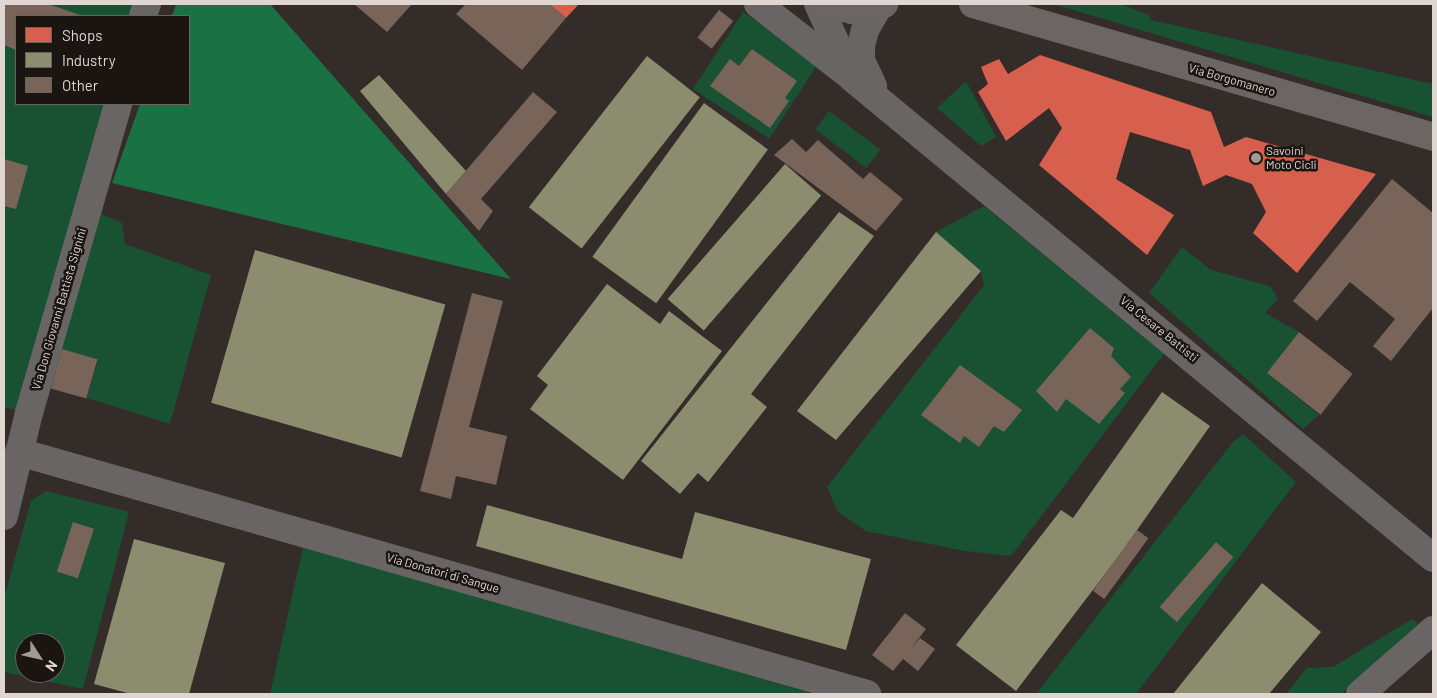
<!DOCTYPE html>
<html>
<head>
<meta charset="utf-8">
<style>
  body { margin:0 }
  #map { position:relative; width:1437px; height:698px; overflow:hidden; background:#342c29; font-family:Barlow,sans-serif }
  div>[style] { position:absolute }
  .green>* { inset:0; background:#185232; transform-origin:0 0 }
  .forest>* { inset:0; background:#1a7143 }
  .shops>* { inset:0; background:#d6604d }
  .industry>* { inset:0; background:#8c8c6e; transform-origin:0 0 }
  .building>* { inset:0; background:#786459; transform-origin:0 0 }
  .minor>* { height:28px; margin:-14px; padding:0 14px; transform-origin:14px; border-radius:14px; background:#696564 }
  .major>* { height:28px; margin:-14px; padding:0 14px; transform-origin:14px; border-radius:14px; background:#6b6664 }
  .dots>* { width:14px; height:14px; translate:-50% -50%; box-sizing:border-box; border:2px solid #1b1512; border-radius:50% }
  span { translate:-50% -50%; white-space:nowrap; text-align:center; line-height:1.15; -webkit-text-stroke:5px #1b1512; paint-order:stroke }
  .street-label { font-size:12px; color:#dfd6d2 }
  .poi-label { font-size:12px; color:#dfd6d2 }
  .left { translate:0 -50%; text-align:left }
  .frame { position:absolute; inset:0; border:5px solid #dfd6d2; pointer-events:none }
  .legend { position:absolute; left:15px; top:15px; width:175px; height:90px; box-sizing:border-box; background:#1b1512; border:1px solid #69625f; margin:0; padding:6px 9px; list-style:none; font-size:15px; color:#dfd6d2 }
  .legend li { display:flex; align-items:center; gap:10px; height:25px }
  .legend b { width:25px; border:1px solid #69625f }
  .north { position:absolute; left:15px; top:633px; width:50px; height:50px; box-sizing:border-box; background:#1b1512; border:1px solid #69625f; border-radius:50%; rotate:125deg; font-size:14px; font-weight:700; line-height:20px; text-align:center; color:#dfd6d2 }
  .north::after { content:''; display:block; margin:auto; width:18px; height:22px; background:#a39a97; clip-path:polygon(50% 0,100% 100%,50% 72%,0 100%) }
</style>
</head>
<body>
<div id="map">
  <div class="green">
    <i style="clip-path:polygon(4px 4px,137px 4px,134px 16px,16px 16px,16px 104px,109px 104px,20px 411px,4px 407px)"></i>
    <i style="clip-path:polygon(1053px 4px,1121px 4px,1149px 15px,1151px 20px,1433px 84px,1433px 117px)"></i>
    <i style="left:743px;top:12px;width:91px;height:92px;rotate:33deg"></i>
    <i style="clip-path:polygon(966px 81px,996px 137px,981px 146px,937px 108px)"></i>
    <i style="left:829px;top:111px;width:64px;height:23px;rotate:37deg"></i>
    <i style="clip-path:polygon(984px 206px,1164px 354px,1011px 556px,965px 551px,866px 531px,838px 512px,827px 487px,984px 285px,981px 271px,936px 232px)"></i>
    <i style="clip-path:polygon(99px 213px,122px 223px,125px 244px,211px 275px,170px 424px,87px 398px,98px 359px,62px 349px)"></i>
    <i style="clip-path:polygon(1182px 247px,1211px 270px,1270px 286px,1278px 299px,1265px 313px,1299px 332px,1267px 373px,1319px 415px,1303px 429px,1149px 293px)"></i>
    <i style="clip-path:polygon(1243px 434px,1296px 482px,1136px 694px,1036px 694px,1233px 442px)"></i>
    <i style="clip-path:polygon(evenodd,46px 491px,129px 512px,83px 689px,4px 672px,4px 598px,31px 501px,46px 491px,25px 643px,55px 643px,55px 673px,25px 673px,25px 643px)"></i>
    <i style="clip-path:polygon(303px 547px,814px 694px,270px 694px)"></i>
    <i style="clip-path:polygon(1412px 619px,1418px 624px,1341px 694px,1286px 694px,1307px 668px,1333px 667px)"></i>
  </div>
  <div class="forest">
    <i style="clip-path:polygon(176px 4px,270px 4px,511px 279px,112px 183px,140px 104px,189px 104px,189px 16px,172px 16px)"></i>
  </div>
  <div class="shops">
    <i style="clip-path:polygon(549px 4px,579px 4px,566px 18px)"></i>
    <i style="clip-path:polygon(1040px 55px,1211px 112px,1224px 147px,1246px 137px,1376px 174px,1297px 273px,1253px 233px,1266px 212px,1252px 184px,1226px 175px,1203px 186px,1190px 150px,1130px 132px,1116px 179px,1174px 215px,1147px 255px,1039px 165px,1062px 128px,1049px 108px,1006px 141px,978px 92px,988px 84px,981px 67px,999px 59px,1008px 74px)"></i>
  </div>
  <div class="industry">
    <i style="left:647px;top:56px;width:67px;height:192px;rotate:38deg"></i>
    <i style="clip-path:polygon(379px 75px,466px 171px,446px 194px,360px 91px)"></i>
    <i style="left:704px;top:103px;width:79px;height:190px;rotate:36deg"></i>
    <i style="left:785px;top:164px;width:48px;height:179px;rotate:41deg"></i>
    <i style="clip-path:polygon(839px 212px,874px 236px,751px 394px,767px 407px,708px 482px,698px 473px,680px 494px,641px 461px)"></i>
    <i style="clip-path:polygon(936px 232px,981px 271px,836px 440px,797px 411px)"></i>
    <i style="left:255px;top:250px;width:198px;height:159px;rotate:16deg"></i>
    <i style="clip-path:polygon(607px 284px,660px 324px,669px 311px,722px 351px,623px 480px,530px 409px,548px 385px,537px 376px)"></i>
    <i style="clip-path:polygon(1162px 392px,1210px 426px,1121px 553px,1016px 691px,956px 645px,1061px 510px,1073px 518px)"></i>
    <i style="clip-path:polygon(487px 505px,682px 559px,695px 512px,871px 559px,846px 650px,476px 546px)"></i>
    <i style="clip-path:polygon(134px 539px,225px 563px,189px 694px,131px 694px,94px 684px)"></i>
    <i style="clip-path:polygon(1262px 583px,1321px 632px,1269px 694px,1173px 694px)"></i>
  </div>
  <div class="building">
    <i style="clip-path:polygon(4px 4px,48px 4px,83px 16px,16px 16px,16px 50px,4px 45px)"></i>
    <i style="clip-path:polygon(354px 4px,412px 4px,387px 32px)"></i>
    <i style="clip-path:polygon(466px 4px,549px 4px,566px 18px,522px 70px,456px 14px)"></i>
    <i style="left:719px;top:10px;width:18px;height:35px;rotate:38deg"></i>
    <i style="clip-path:polygon(752px 49px,797px 81px,785px 98px,789px 101px,770px 128px,710px 86px,730px 59px,739px 66px)"></i>
    <i style="clip-path:polygon(533px 92px,557px 112px,481px 199px,493px 211px,479px 231px,446px 194px)"></i>
    <i style="clip-path:polygon(792px 139px,806px 152px,818px 140px,863px 179px,870px 172px,903px 199px,876px 231px,774px 155px)"></i>
    <i style="clip-path:polygon(4px 159px,28px 166px,16px 209px,4px 206px)"></i>
    <i style="clip-path:polygon(1392px 179px,1433px 213px,1433px 308px,1391px 361px,1373px 346px,1395px 319px,1350px 282px,1317px 321px,1293px 301px)"></i>
    <i style="clip-path:polygon(472px 293px,503px 301px,469px 427px,507px 436px,496px 485px,456px 476px,451px 499px,420px 491px)"></i>
    <i style="clip-path:polygon(1090px 328px,1114px 348px,1111px 356px,1131px 377px,1120px 389px,1125px 393px,1099px 424px,1066px 399px,1057px 412px,1036px 391px)"></i>
    <i style="left:1299px;top:332px;width:68px;height:52px;rotate:38deg"></i>
    <i style="left:62px;top:349px;width:37px;height:41px;rotate:16deg"></i>
    <i style="clip-path:polygon(960px 365px,1022px 410px,1004px 432px,994px 426px,979px 447px,964px 436px,960px 443px,921px 415px)"></i>
    <i style="left:73px;top:522px;width:22px;height:52px;rotate:18deg"></i>
    <i style="left:1137px;top:530px;width:14px;height:75px;rotate:36deg"></i>
    <i style="left:1216px;top:542px;width:23px;height:86px;rotate:41deg"></i>
    <i style="clip-path:polygon(905px 613px,926px 629px,909px 651px,920px 638px,935px 649px,918px 671px,903px 659px,893px 671px,872px 655px)"></i>
  </div>
  <div class="minor">
    <i style="left:758px;top:4px;width:115px;rotate:38deg"></i>
    <i style="left:818px;top:4px;width:81px;rotate:65.3deg"></i>
    <i style="left:852px;top:78px;width:754px;rotate:39.56deg"></i>
    <i style="left:143px;top:16px;width:13px;rotate:-72deg"></i>
    <i style="left:873px;top:86px;width:29px;rotate:-115deg"></i>
    <i style="left:861px;top:60px;width:14px;rotate:-90deg"></i>
    <i style="left:861px;top:46px;width:16px;rotate:-76deg"></i>
    <i style="left:865px;top:30px;width:28px;rotate:-60deg"></i>
    <i style="left:19px;top:452px;width:882px;rotate:15.93deg"></i>
    <i style="left:4px;top:516px;width:106px;rotate:-76.4deg"></i>
    <i style="left:29px;top:413px;width:322px;rotate:-73.9deg"></i>
    <i style="left:1360px;top:694px;width:97px;rotate:-41.2deg"></i>
  </div>
  <div class="major">
    <i style="left:826px;top:4px;width:27px;rotate:13deg"></i>
    <i style="left:852px;top:10px;width:33px;rotate:-11deg"></i>
    <i style="left:973px;top:4px;width:479px;rotate:16.1deg"></i>
  </div>
  <div class="dots">
    <i style="left:1256px;top:158px;background:#a39a97"></i>
  </div>
  <div class="street-label">
    <span style="left:1232px;top:80px;rotate:16deg">Via Borgomanero</span>
    <span style="left:59px;top:309px;rotate:-74deg">Via Don Giovanni Battista Signini</span>
    <span style="left:1159px;top:329px;rotate:39deg">Via Cesare Battisti</span>
    <span style="left:443px;top:573px;rotate:16deg">Via Donatori di Sangue</span>
  </div>
  <div class="poi-label">
    <span class="left" style="left:1266px;top:158px">Savoini<br>Moto Cicli</span>
  </div>
  <div class="frame"></div>
  <ul class="legend">
  <li><b style="height:14px;background:#d6604d"></b>Shops</li>
  <li><b style="height:14px;background:#8c8c6e"></b>Industry</li>
  <li><b style="height:14px;background:#786459"></b>Other</li>
  </ul>
  <div class="north">N</div>
</div>
</body>
</html>
